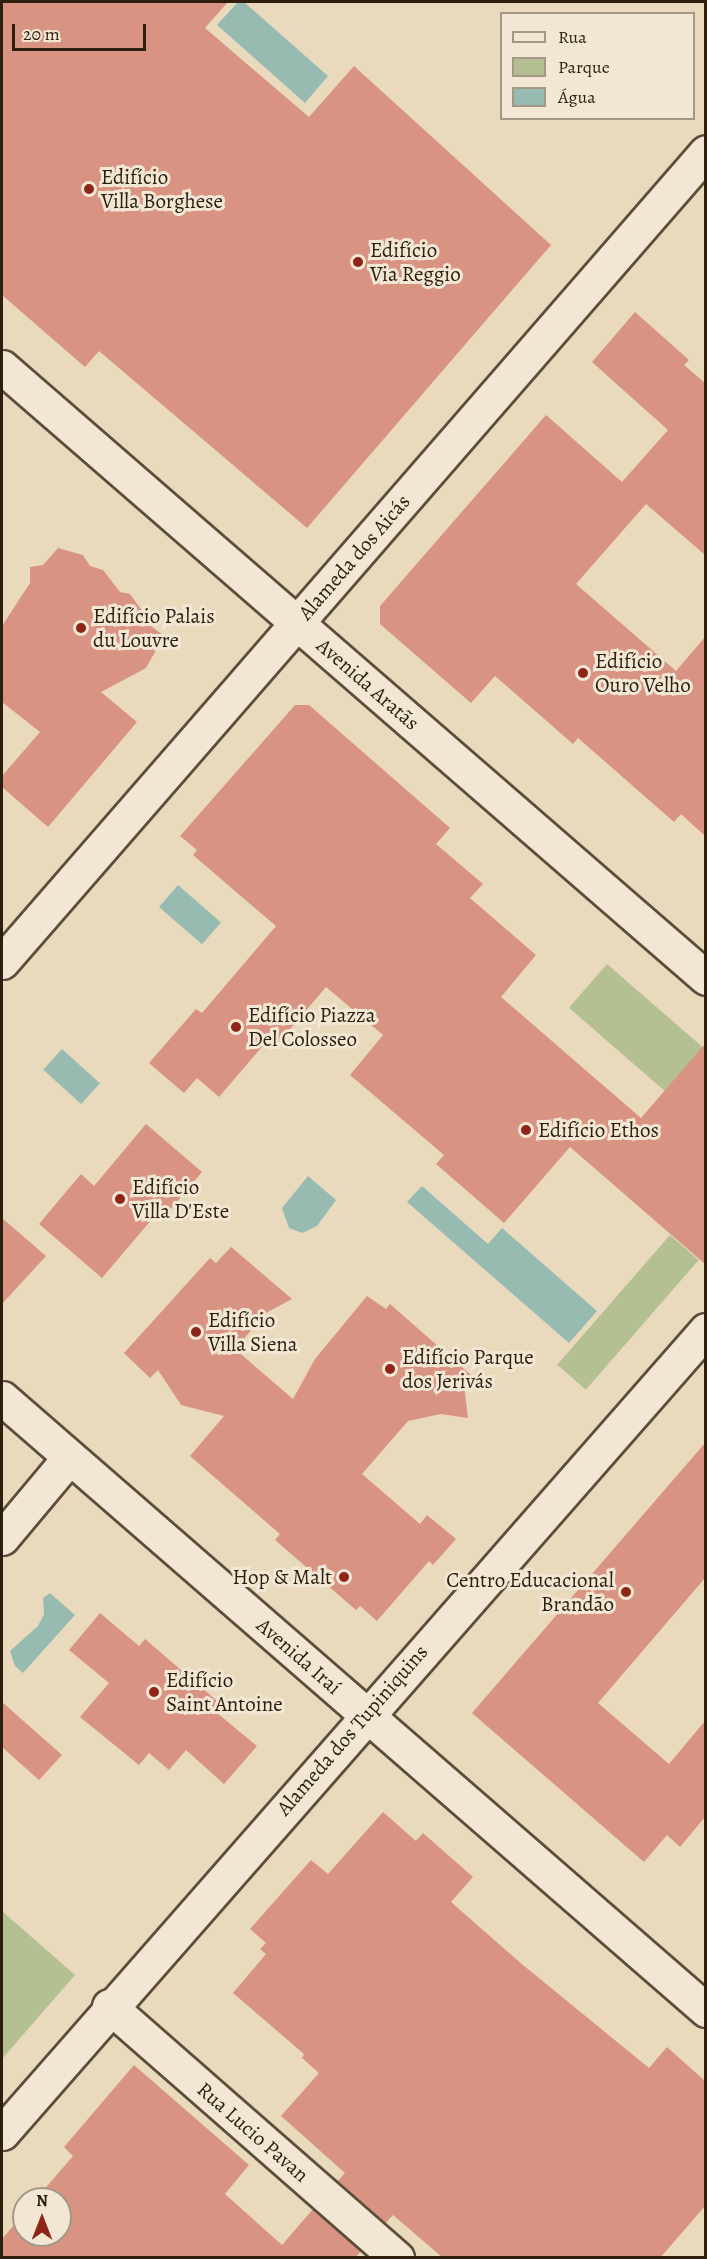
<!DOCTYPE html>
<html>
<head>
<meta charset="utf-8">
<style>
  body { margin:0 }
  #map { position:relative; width:707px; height:2259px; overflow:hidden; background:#eadabd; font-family:Alegreya,serif }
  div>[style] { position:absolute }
  .green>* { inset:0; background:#b5c092; transform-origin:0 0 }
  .water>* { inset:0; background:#98bbb1; transform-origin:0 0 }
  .building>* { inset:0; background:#d89383 }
  .roads { filter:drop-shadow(2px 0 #5d4d3a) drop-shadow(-2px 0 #5d4d3a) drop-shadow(0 2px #5d4d3a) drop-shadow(0 -2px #5d4d3a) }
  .minor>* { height:33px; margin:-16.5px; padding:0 16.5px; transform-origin:16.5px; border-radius:16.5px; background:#f1e7d4 }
  .dots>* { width:16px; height:16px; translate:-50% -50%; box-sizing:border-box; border:3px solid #f1e7d4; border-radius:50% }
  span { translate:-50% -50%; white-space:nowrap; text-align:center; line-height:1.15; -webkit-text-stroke:6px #f1e7d4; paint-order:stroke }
  .poi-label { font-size:21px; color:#2e1e0e }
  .left { translate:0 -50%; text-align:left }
  .right { translate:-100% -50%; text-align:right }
  .street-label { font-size:21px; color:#2e1e0e }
  .frame { position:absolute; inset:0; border:3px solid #2e1e0e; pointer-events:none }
  .legend { position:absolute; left:500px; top:12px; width:195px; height:108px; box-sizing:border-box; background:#f1e7d4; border:2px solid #a39785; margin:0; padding:8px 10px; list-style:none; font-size:18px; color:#2e1e0e }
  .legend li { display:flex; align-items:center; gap:12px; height:30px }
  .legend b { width:30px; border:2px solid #a39785 }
  .north { position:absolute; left:12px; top:2187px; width:60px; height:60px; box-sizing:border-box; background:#f1e7d4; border:2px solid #a39785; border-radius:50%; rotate:0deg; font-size:16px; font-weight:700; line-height:24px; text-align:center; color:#2e1e0e }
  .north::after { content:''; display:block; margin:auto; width:21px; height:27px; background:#8f2418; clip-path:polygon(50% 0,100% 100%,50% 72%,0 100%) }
  .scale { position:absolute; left:12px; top:24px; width:134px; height:27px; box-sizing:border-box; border:3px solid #2e1e0e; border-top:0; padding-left:8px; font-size:18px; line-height:21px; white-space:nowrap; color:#2e1e0e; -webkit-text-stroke:4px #f1e7d4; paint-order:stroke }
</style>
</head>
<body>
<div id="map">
  <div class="green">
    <i style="left:607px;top:964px;width:127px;height:58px;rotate:41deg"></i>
    <i style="left:670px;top:1235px;width:38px;height:172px;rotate:41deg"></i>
    <i style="clip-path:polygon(2px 1911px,75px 1975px,2px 2059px)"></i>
  </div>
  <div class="water">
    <i style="clip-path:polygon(238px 2px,244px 2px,328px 76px,305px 103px,217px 25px)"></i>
    <i style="left:178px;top:885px;width:57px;height:29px;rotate:41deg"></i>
    <i style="left:62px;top:1049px;width:51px;height:28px;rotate:42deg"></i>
    <i style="clip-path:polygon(308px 1176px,336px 1200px,317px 1226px,302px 1233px,289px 1228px,282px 1208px)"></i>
    <i style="clip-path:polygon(422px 1186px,488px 1244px,502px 1228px,597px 1311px,569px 1343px,407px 1202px)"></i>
    <i style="clip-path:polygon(50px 1593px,75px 1615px,23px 1673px,15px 1666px,10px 1651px,38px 1626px,44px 1614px,43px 1598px)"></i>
  </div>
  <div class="building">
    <i style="clip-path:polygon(2px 2px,228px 2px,205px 28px,309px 117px,354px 66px,551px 245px,307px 528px,99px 351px,85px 367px,2px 295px)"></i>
    <i style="clip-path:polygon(635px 312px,689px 360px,684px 365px,705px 383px,705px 555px,646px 504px,576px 584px,676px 671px,705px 637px,705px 836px,681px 814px,674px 822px,578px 738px,573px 744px,495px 676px,471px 703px,380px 624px,380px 606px,546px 415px,622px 482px,668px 430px,592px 362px)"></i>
    <i style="clip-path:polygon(58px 548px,83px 555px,90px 566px,103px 570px,120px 592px,130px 594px,143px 612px,151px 615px,151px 626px,164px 636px,146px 668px,101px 692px,137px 722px,48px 827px,2px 787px,2px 776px,40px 732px,2px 702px,2px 626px,30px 583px,30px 567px,43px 565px)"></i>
    <i style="clip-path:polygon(295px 705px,309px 705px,450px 828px,436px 844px,483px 884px,470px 898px,536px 955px,501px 997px,641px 1118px,705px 1044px,705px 1264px,570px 1147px,504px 1223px,436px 1164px,444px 1155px,350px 1075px,383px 1035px,326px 987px,274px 1048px,267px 1041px,219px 1097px,197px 1078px,184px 1093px,149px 1063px,196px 1009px,202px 1013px,276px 926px,193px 855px,197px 850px,180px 836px)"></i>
    <i style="clip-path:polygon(146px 1124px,202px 1172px,164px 1217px,158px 1212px,102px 1278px,39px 1224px,81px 1174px,94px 1186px)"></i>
    <i style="clip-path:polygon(2px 1218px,46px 1256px,2px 1304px)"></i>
    <i style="clip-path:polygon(231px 1247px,292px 1299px,266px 1313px,235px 1349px,293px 1399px,315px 1359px,367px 1296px,386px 1309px,390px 1304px,471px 1375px,464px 1385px,468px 1418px,441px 1414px,408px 1421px,362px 1474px,420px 1524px,427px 1515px,456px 1539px,433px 1565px,429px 1561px,377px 1621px,360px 1606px,356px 1610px,275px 1540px,280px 1534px,190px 1456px,224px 1416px,181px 1405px,158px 1370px,150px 1378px,124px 1353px,210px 1258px,216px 1263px)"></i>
    <i style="clip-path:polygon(705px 1443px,705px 1578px,598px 1703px,669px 1764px,705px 1721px,705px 1817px,680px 1847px,667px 1835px,644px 1862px,472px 1713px)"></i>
    <i style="clip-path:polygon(100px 1613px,139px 1646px,145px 1639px,223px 1706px,217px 1713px,257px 1746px,224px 1784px,186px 1750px,169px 1770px,149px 1753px,139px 1765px,80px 1717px,109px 1683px,69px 1650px)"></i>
    <i style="clip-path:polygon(2px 1702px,62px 1755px,39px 1780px,2px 1747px)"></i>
    <i style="clip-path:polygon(383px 1812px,416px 1841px,423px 1833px,473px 1877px,451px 1902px,523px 1965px,649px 2068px,667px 2047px,705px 2081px,705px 2206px,660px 2258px,443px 2258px,393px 2215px,386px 2223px,338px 2181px,345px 2173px,281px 2116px,319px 2073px,302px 2058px,304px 2054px,233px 1993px,266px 1954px,260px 1949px,266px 1943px,250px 1929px,311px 1860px,328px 1874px)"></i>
    <i style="clip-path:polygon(134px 2065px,249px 2165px,225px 2194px,282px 2245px,313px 2209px,361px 2251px,355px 2258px,2px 2258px,2px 2239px,24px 2213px,24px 2235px,60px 2235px,60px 2199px,36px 2199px,73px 2156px,64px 2147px)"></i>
  </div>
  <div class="roads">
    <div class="minor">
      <i style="left:2px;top:367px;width:932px;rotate:40.95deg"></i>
      <i style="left:2px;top:962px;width:1073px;rotate:-49deg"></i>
      <i style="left:2px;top:1398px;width:933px;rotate:41deg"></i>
      <i style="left:2px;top:1538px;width:104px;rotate:-50.1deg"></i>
      <i style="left:109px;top:2006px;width:383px;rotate:41.2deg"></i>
      <i style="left:2px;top:2133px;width:1068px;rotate:-48.76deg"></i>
    </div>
  </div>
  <div class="dots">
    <i style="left:89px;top:189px;background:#8f2418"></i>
    <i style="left:358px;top:262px;background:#8f2418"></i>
    <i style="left:81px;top:628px;background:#8f2418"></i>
    <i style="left:583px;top:673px;background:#8f2418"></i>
    <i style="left:236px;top:1027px;background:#8f2418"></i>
    <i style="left:526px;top:1130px;background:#8f2418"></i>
    <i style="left:120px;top:1199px;background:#8f2418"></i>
    <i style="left:196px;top:1332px;background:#8f2418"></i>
    <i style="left:390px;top:1369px;background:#8f2418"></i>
    <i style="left:344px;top:1577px;background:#8f2418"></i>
    <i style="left:626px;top:1592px;background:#8f2418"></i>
    <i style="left:154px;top:1692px;background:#8f2418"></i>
  </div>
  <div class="poi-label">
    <span class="left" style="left:101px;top:189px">Edifício<br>Villa Borghese</span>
    <span class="left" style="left:370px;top:262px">Edifício<br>Via Reggio</span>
    <span class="left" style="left:93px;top:628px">Edifício Palais<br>du Louvre</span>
    <span class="left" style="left:595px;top:673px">Edifício<br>Ouro Velho</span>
    <span class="left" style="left:248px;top:1027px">Edifício Piazza<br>Del Colosseo</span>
    <span class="left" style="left:538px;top:1130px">Edifício Ethos</span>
    <span class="left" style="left:132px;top:1199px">Edifício<br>Villa D'Este</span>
    <span class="left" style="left:208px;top:1332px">Edifício<br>Villa Siena</span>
    <span class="left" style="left:402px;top:1369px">Edifício Parque<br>dos Jerivás</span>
    <span class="right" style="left:332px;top:1577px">Hop &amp; Malt</span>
    <span class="right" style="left:614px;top:1592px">Centro Educacional<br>Brandão</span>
    <span class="left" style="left:166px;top:1692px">Edifício<br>Saint Antoine</span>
  </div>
  <div class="street-label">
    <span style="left:354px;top:557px;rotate:-49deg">Alameda dos Aicás</span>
    <span style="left:368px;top:684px;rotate:41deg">Avenida Aratãs</span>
    <span style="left:299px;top:1656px;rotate:41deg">Avenida Iraí</span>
    <span style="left:352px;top:1730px;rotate:-49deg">Alameda dos Tupiniquins</span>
    <span style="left:253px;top:2132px;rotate:41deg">Rua Lucio Pavan</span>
  </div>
  <div class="frame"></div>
  <ul class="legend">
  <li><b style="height:8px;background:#f1e7d4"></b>Rua</li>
  <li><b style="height:16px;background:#b5c092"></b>Parque</li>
  <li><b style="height:16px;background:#98bbb1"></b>Água</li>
  </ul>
  <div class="north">N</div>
  <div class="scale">20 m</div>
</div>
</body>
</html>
